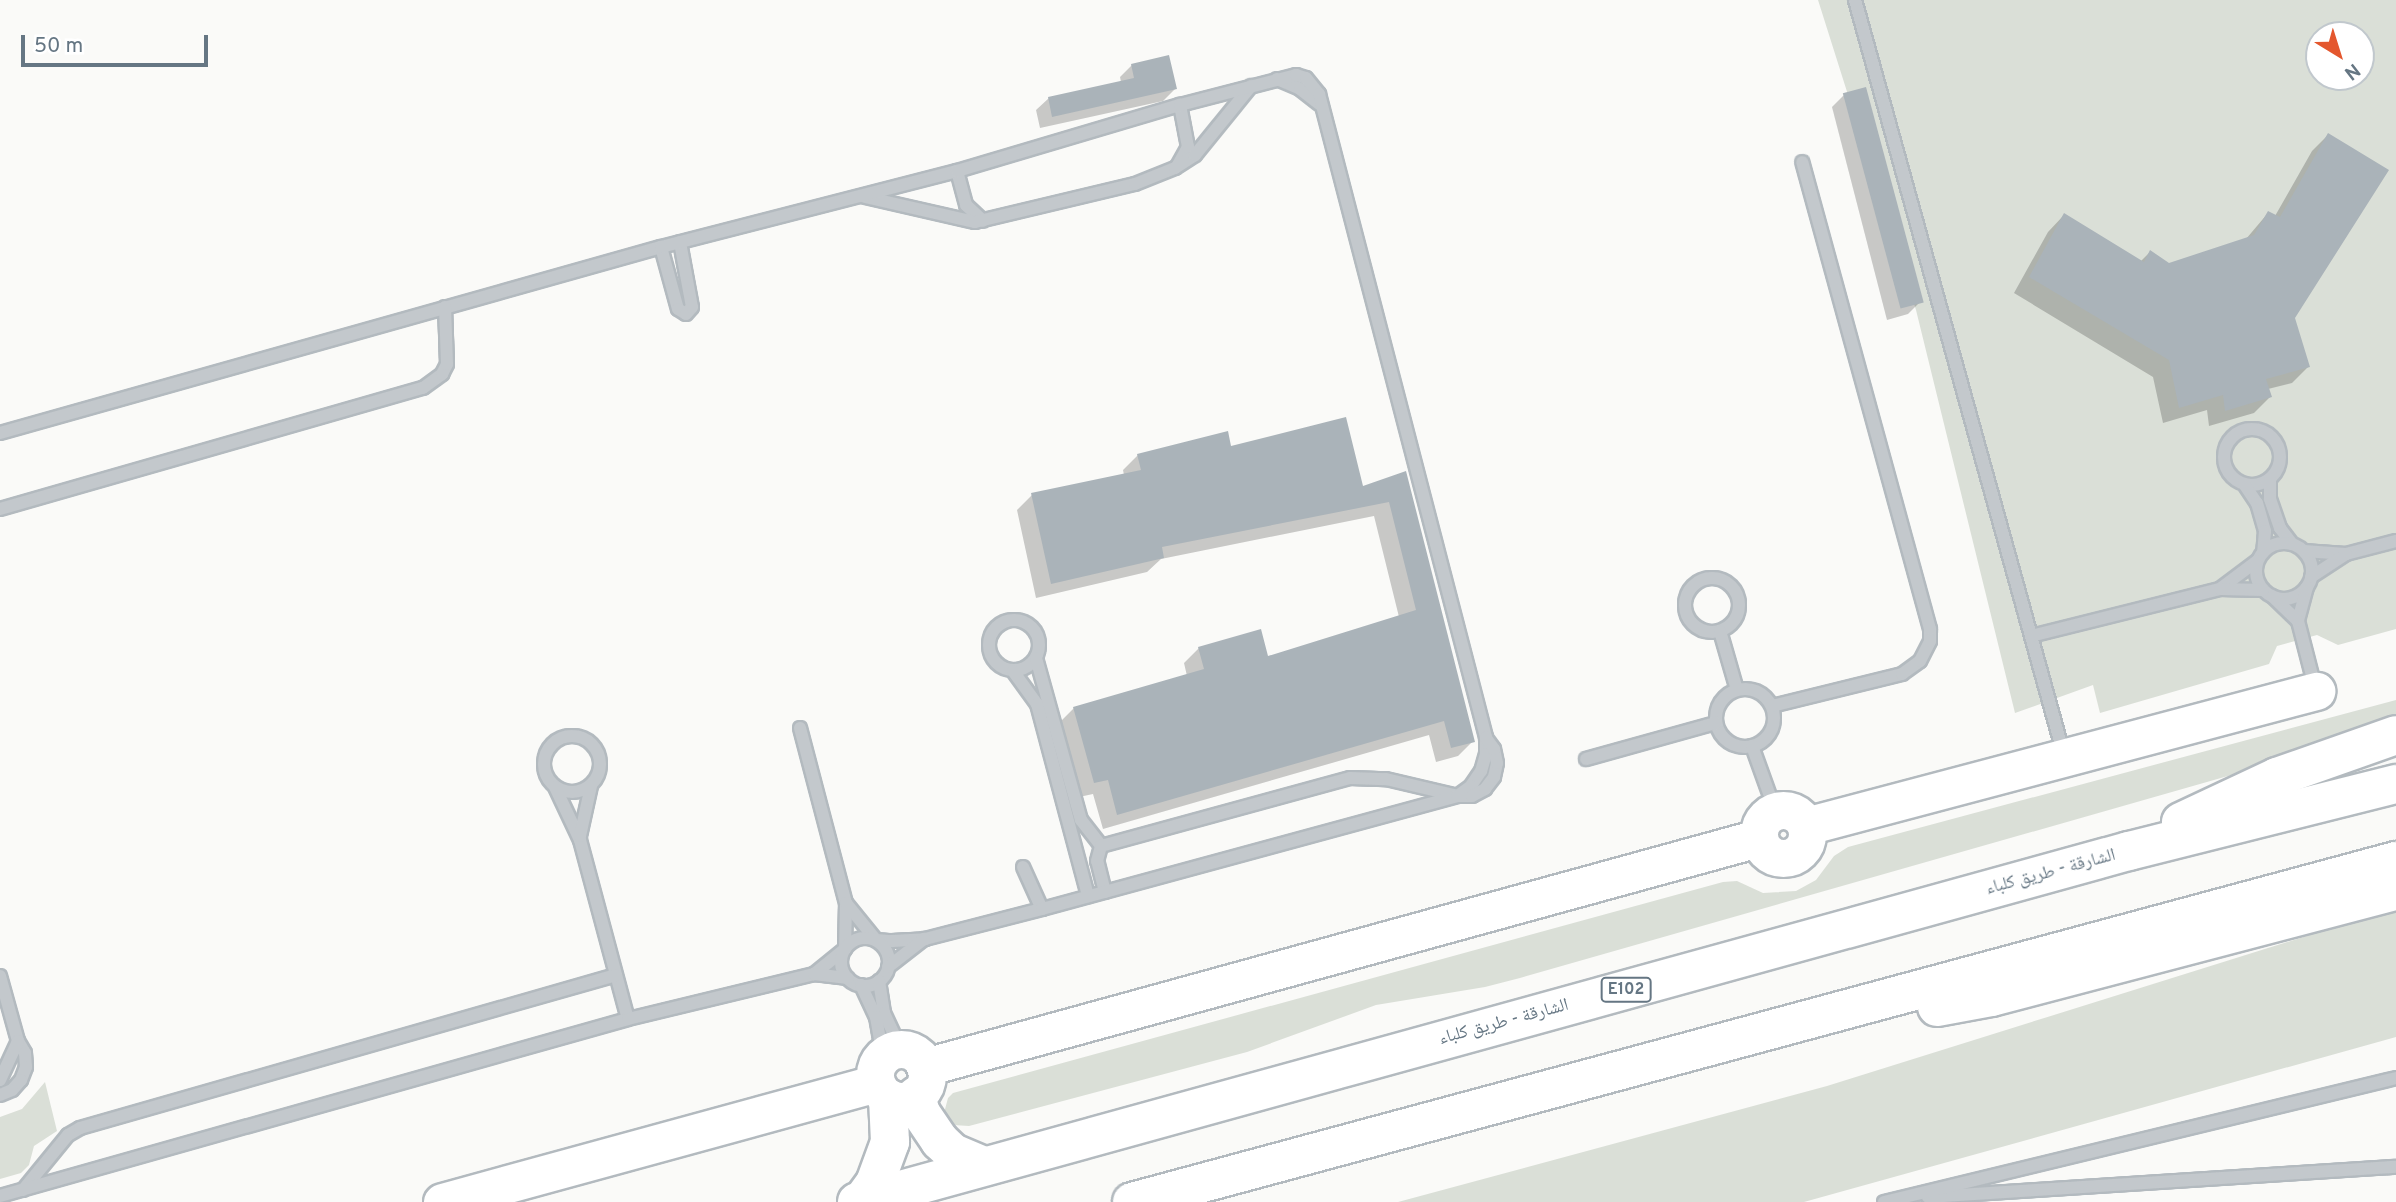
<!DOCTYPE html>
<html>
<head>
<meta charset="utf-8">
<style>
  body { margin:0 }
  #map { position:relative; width:2396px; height:1202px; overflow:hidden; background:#fafaf8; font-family:Overpass,"Noto Naskh Arabic",sans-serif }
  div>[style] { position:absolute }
  .green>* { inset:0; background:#dadfd7 }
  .shadow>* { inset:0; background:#0003 }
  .building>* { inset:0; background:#aab3b9; transform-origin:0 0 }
  .roads { filter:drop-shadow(2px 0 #b3babf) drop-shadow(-2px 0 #b3babf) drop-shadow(0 2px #b3babf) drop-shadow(0 -2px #b3babf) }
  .lane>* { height:12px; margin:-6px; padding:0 6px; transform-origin:6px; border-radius:6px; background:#c3c8cc }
  .lane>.ring { margin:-6px; padding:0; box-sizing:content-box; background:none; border:12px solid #c3c8cc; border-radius:50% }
  .secondary>* { height:37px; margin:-18.5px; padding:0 18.5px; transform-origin:18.5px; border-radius:18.5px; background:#fff }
  .secondary>.ring { margin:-18.5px; padding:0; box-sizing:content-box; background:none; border:37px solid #fff; border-radius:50% }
  .highway>* { height:38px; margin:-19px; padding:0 19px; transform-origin:19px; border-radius:19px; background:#fff }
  span { translate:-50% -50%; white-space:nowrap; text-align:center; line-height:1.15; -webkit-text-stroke:7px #fff; paint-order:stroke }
  .shield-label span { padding:2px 5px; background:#fff; border:2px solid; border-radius:5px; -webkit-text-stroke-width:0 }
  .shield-label { font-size:16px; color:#657683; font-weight:700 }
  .street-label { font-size:18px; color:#657683 }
  .north { position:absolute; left:2305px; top:21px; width:70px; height:70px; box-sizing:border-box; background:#fff; border:2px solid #c1c8cd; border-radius:50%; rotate:142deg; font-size:19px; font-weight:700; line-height:28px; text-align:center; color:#657683 }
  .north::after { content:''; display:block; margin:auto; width:24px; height:32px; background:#e4572e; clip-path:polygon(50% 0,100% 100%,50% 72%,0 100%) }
  .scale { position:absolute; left:21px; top:35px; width:187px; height:32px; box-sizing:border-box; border:4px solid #657683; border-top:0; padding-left:9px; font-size:21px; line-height:24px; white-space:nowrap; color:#657683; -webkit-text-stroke:5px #fff; paint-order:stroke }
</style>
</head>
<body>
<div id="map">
  <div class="green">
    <i style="clip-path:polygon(evenodd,1818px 0,2396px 0,2396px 629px,2338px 645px,2317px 635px,2277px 646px,2269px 664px,2100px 713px,2093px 685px,2015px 713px,1916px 310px,1818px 0,2319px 35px,2361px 35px,2361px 77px,2319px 77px,2319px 35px)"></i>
    <i style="clip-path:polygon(2396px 700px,2396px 728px,1520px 978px,1485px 987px,1376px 1005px,1247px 1052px,969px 1126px,953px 1125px,944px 1113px,948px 1098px,953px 1093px,1723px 882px,1737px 881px,1763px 893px,1796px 891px,1816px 880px,1834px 856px,1848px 847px)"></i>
    <i style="clip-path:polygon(2396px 908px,2396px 1037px,1804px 1202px,1398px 1202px,1827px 1086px)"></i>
    <i style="clip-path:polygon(45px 1082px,57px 1131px,34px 1146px,29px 1165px,21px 1173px,0 1179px,0 1117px,22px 1109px)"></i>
  </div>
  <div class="shadow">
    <i style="clip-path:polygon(1132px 65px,1175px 89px,1163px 101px,1040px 128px,1036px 110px,1049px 98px,1121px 82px,1120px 77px)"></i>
    <i style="clip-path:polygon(1844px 95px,1920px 302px,1908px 314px,1887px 320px,1832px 107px)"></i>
    <i style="clip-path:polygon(2328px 135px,2293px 318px,2308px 367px,2292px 383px,2268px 389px,2270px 397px,2254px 413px,2209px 426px,2207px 410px,2163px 423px,2153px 377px,2014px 293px,2048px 232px,2064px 215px,2140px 262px,2150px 252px,2169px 265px,2246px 239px,2268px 213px,2275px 216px,2312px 151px)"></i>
    <i style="clip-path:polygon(1230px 448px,1362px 488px,1405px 473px,1473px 741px,1458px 756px,1436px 762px,1429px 735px,1103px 829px,1093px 794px,1079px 797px,1059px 723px,1074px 708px,1187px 676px,1184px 663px,1199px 648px,1267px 658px,1399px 617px,1374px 516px,1161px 559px,1147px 572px,1036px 598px,1017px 510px,1032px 495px,1124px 475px,1123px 470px,1138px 455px)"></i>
  </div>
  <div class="building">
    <i style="clip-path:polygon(1169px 55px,1177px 89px,1052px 117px,1048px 97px,1134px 78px,1131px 64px)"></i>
    <i style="left:1866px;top:87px;width:223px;height:24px;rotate:75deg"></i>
    <i style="clip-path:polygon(2328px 133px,2389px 170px,2295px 318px,2310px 367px,2266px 379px,2272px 397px,2225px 411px,2223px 395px,2179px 408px,2169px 360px,2029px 277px,2064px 213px,2144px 262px,2150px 250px,2169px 263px,2254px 235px,2268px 211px,2280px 217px)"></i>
    <i style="clip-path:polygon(1346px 417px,1363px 486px,1406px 471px,1475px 742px,1451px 748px,1444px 721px,1117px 815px,1108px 780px,1094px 783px,1073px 707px,1204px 669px,1198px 647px,1261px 629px,1268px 656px,1416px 610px,1389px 502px,1162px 547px,1164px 558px,1051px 584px,1031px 493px,1141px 470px,1137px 454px,1228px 431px,1231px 446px)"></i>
  </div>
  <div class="roads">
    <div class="lane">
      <i style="left:1855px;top:0;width:783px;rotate:74.53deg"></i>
      <i style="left:1277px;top:79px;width:25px;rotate:23deg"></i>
      <i style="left:1300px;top:89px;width:24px;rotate:38deg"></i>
      <i style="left:1178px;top:165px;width:21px;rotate:-61deg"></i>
      <i style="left:1188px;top:147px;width:43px;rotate:-100.8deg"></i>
      <i style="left:957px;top:171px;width:35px;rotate:75deg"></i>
      <i style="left:966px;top:205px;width:23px;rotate:43deg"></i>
      <i style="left:865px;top:197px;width:113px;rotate:12.8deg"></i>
      <i style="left:975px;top:222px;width:164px;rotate:-13.4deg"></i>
      <i style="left:1135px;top:184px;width:43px;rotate:-21.8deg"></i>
      <i style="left:1175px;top:168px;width:24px;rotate:-33deg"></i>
      <i style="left:1195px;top:155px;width:89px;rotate:-50.9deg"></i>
      <i style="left:661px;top:247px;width:64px;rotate:74.7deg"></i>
      <i style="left:678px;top:309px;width:9px;rotate:32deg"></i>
      <i style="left:686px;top:314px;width:9px;rotate:-49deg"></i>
      <i style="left:692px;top:307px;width:66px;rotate:-100.5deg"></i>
      <i class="ring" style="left:2224px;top:429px;width:44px;height:44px"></i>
      <i style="left:0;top:433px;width:687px;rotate:-15.72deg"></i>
      <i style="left:661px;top:247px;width:306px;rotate:-14.4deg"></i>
      <i style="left:957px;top:171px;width:233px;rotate:-16.5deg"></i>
      <i style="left:1180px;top:105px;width:120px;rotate:-14.5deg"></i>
      <i style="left:1296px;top:75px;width:10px;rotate:17deg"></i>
      <i style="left:1306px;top:78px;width:21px;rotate:51deg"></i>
      <i style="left:1319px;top:94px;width:664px;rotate:75.44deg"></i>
      <i style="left:1486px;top:737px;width:17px;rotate:90deg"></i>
      <i style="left:1486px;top:754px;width:18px;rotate:106deg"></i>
      <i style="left:1481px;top:771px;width:18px;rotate:124deg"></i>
      <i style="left:1471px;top:786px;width:17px;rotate:144deg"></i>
      <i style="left:2270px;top:479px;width:20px;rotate:90deg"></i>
      <i style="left:2270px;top:499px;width:31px;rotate:71deg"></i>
      <i style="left:2280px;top:528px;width:20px;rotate:53deg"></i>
      <i style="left:2244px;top:484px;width:23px;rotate:56deg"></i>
      <i style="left:2257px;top:503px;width:29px;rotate:74deg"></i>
      <i style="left:2265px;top:531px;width:21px;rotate:95deg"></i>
      <i style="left:0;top:509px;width:440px;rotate:-16deg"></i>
      <i style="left:423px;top:388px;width:24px;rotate:-36deg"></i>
      <i style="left:442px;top:374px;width:11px;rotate:-63deg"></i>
      <i style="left:447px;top:364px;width:57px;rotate:-92deg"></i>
      <i class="ring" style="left:2256px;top:543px;width:44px;height:44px"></i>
      <i style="left:2304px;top:551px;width:42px;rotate:4.1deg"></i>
      <i style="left:2346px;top:554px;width:52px;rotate:-14.6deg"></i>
      <i style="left:2311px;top:577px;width:42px;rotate:-33.3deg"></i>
      <i class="ring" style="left:1685px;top:578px;width:42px;height:42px"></i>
      <i style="left:2307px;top:587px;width:35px;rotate:105deg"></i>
      <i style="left:2298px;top:621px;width:68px;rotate:75.6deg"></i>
      <i style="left:2221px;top:588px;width:45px;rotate:-36.9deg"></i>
      <i style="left:2272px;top:596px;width:36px;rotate:44deg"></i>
      <i class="ring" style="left:989px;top:620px;width:38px;height:38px"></i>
      <i style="left:1720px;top:631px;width:61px;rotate:73.9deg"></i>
      <i style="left:2031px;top:636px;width:195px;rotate:-14deg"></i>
      <i style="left:2220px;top:589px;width:43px;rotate:1.3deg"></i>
      <i style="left:1036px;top:658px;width:168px;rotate:74.5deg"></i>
      <i style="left:1081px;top:820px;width:33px;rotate:52deg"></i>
      <i style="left:1013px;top:671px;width:41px;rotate:54deg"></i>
      <i style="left:1037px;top:704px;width:199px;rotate:75.1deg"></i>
      <i class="ring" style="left:1716px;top:689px;width:46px;height:46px"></i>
      <i style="left:1772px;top:706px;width:134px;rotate:-13.8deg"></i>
      <i style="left:1902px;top:674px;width:22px;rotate:-36deg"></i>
      <i style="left:1920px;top:661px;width:22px;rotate:-63deg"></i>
      <i style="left:1930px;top:641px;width:12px;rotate:-90deg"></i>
      <i style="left:1930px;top:629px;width:484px;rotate:-105.3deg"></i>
      <i style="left:800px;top:728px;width:181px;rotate:75.3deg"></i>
      <i style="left:846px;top:903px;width:46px;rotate:91.2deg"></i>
      <i style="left:845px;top:949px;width:40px;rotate:141deg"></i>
      <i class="ring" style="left:544px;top:736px;width:44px;height:44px"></i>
      <i style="left:1752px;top:746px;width:68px;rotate:70.2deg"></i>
      <i style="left:1586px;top:759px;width:135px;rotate:-15.5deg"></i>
      <i style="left:555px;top:787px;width:59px;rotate:64.7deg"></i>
      <i style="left:580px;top:840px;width:185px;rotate:75deg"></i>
      <i style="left:580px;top:836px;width:51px;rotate:-77.6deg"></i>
      <i style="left:1023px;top:867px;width:46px;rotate:65.7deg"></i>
      <i style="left:1105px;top:892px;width:32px;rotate:-104deg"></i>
      <i style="left:1097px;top:861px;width:16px;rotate:-75deg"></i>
      <i style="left:1101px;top:846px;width:258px;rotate:-15.3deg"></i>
      <i style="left:1350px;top:778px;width:36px;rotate:2deg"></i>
      <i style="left:1386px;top:779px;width:70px;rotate:13.2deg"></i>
      <i style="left:846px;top:903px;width:48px;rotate:51deg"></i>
      <i style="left:876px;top:940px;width:16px;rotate:4deg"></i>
      <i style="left:892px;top:941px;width:33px;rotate:-3deg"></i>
      <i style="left:925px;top:939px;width:121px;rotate:-14.4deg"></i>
      <i style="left:1042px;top:909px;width:430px;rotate:-15.2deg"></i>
      <i style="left:1457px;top:796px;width:15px"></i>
      <i style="left:1472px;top:796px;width:15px;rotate:-28deg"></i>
      <i style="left:1485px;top:789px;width:15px;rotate:-53deg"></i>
      <i style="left:1494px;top:777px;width:14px;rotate:-78deg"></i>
      <i style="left:1497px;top:763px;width:14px;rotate:-102deg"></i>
      <i style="left:1494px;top:749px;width:14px;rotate:-126deg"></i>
      <i class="ring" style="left:841px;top:938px;width:36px;height:36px"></i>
      <i style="left:888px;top:967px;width:46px;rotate:-37.9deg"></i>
      <i style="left:0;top:976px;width:67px;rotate:74.5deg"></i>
      <i style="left:18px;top:1041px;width:14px;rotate:60deg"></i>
      <i style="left:25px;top:1053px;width:14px;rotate:86deg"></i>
      <i style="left:26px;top:1067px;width:14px;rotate:111deg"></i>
      <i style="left:21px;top:1080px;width:13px;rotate:132deg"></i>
      <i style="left:12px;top:1090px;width:13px;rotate:157deg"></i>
      <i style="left:879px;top:981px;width:32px;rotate:81deg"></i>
      <i style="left:884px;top:1013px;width:40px;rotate:65deg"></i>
      <i style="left:861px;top:985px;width:35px;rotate:65deg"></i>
      <i style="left:876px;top:1017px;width:40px;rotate:80deg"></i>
      <i style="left:0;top:1080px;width:43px;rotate:-65.2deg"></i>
      <i style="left:23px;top:1190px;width:71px;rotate:-50.7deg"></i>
      <i style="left:68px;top:1135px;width:14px;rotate:-30deg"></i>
      <i style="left:80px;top:1128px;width:557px;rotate:-15.93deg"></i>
      <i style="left:0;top:1196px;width:652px;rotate:-15.74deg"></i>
      <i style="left:628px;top:1019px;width:191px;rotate:-13.6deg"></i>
      <i style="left:814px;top:974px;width:34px;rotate:7deg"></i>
      <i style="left:1928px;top:1197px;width:469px;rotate:-3.7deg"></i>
      <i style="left:1884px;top:1202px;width:527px;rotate:-13.61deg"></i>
    </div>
    <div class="secondary">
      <i class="ring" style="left:1759px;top:810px;width:11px;height:11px"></i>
      <i style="left:1806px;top:826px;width:528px;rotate:-14.83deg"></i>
      <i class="ring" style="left:875px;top:1049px;width:15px;height:15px"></i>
      <i style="left:925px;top:1067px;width:864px;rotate:-15.37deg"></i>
      <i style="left:442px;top:1202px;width:450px;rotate:-15.3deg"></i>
    </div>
    <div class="highway">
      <i style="left:2181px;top:822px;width:106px;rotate:-25.1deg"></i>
      <i style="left:2277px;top:777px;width:126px;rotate:-19.4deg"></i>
      <i style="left:1937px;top:1007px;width:55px;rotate:-10.5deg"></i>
      <i style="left:1991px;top:997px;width:419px;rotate:-14.7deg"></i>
      <i style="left:916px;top:1096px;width:18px;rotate:74deg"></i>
      <i style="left:921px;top:1113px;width:34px;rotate:56deg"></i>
      <i style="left:940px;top:1141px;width:18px;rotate:43deg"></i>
      <i style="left:953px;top:1153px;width:34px;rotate:23deg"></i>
      <i style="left:862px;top:1201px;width:22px;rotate:-54deg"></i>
      <i style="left:875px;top:1183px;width:44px;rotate:-69.9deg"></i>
      <i style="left:890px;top:1142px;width:44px;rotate:-92.6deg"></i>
      <i style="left:857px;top:1202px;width:1320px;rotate:-15.43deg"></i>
      <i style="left:2129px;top:851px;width:275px;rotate:-14.1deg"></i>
      <i style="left:1132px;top:1202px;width:1309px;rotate:-15.1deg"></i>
    </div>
  </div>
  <div class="shield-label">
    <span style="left:1626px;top:990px">E102</span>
  </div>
  <div class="street-label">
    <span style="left:2051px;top:873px;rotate:-15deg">الشارقة - طريق كلباء</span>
    <span style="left:1504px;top:1023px;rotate:-15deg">الشارقة - طريق كلباء</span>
  </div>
  <div class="north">N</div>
  <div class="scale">50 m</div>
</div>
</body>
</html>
